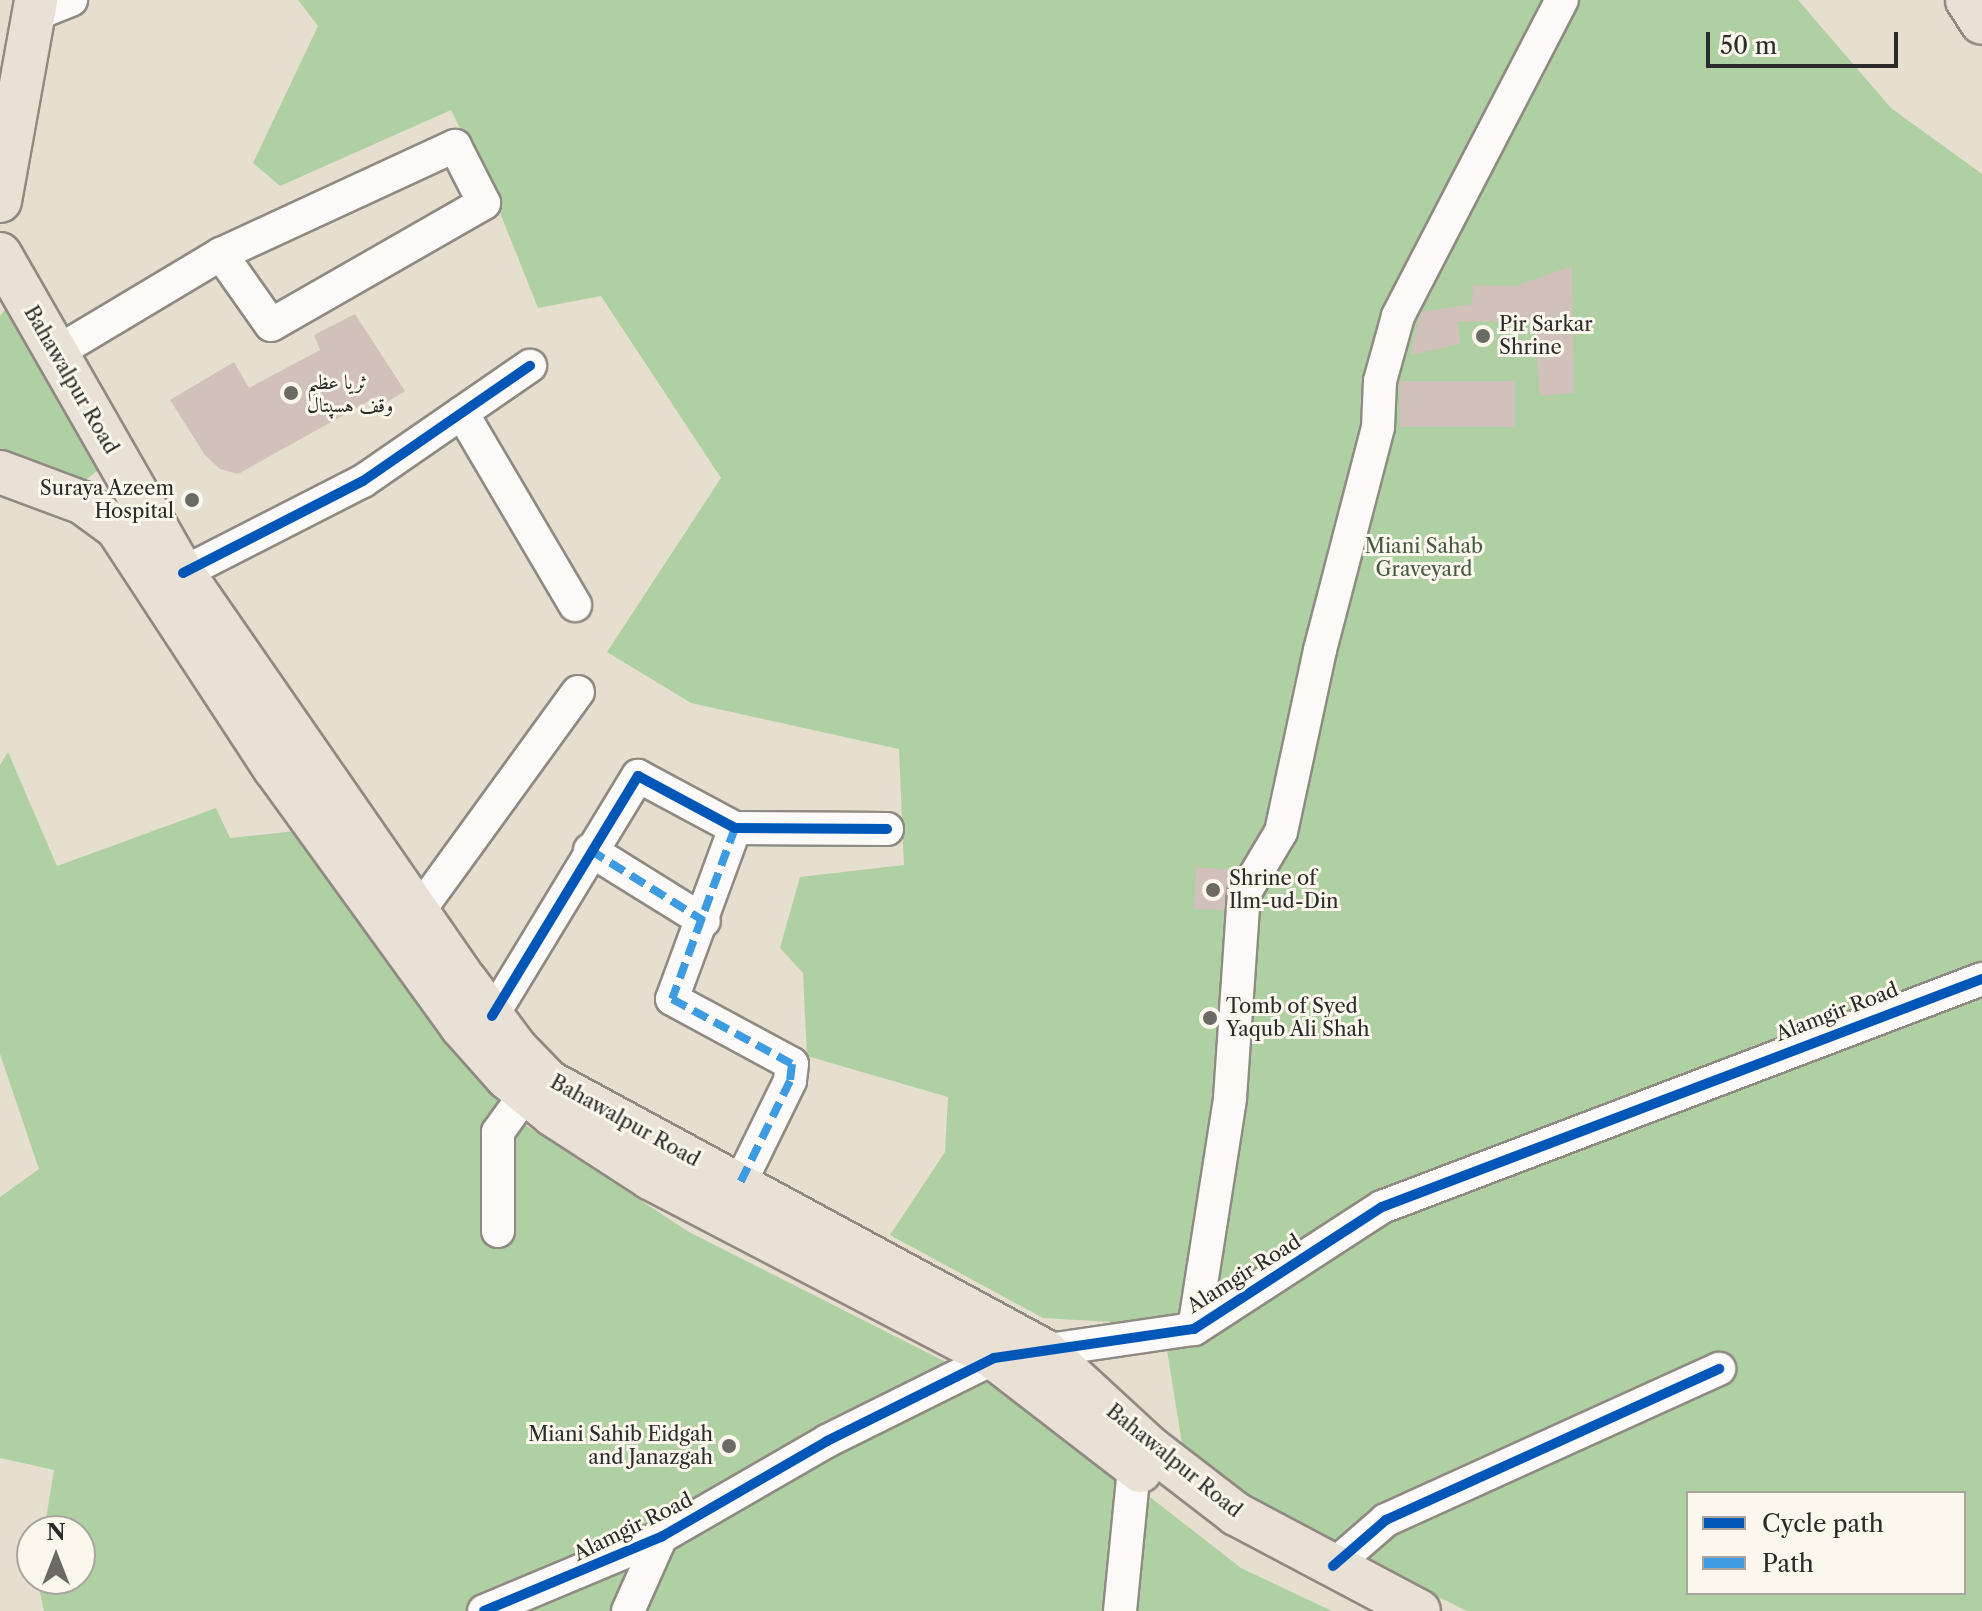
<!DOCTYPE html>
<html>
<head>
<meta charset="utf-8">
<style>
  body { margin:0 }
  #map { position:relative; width:1982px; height:1611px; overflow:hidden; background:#e6dece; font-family:"Libre Caslon Text",Amiri,serif }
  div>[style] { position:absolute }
  .green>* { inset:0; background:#afd0a2 }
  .building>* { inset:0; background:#d2c1ba; transform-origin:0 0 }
  .roads { filter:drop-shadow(2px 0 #8f8a82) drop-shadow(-2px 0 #8f8a82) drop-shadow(0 2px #8f8a82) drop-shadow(0 -2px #8f8a82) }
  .minor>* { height:32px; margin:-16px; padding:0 16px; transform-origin:16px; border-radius:16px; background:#fbfaf8 }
  .major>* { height:42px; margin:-21px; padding:0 21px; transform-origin:21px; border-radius:21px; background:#eae1d6 }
  .quiet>* { height:8px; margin-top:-4px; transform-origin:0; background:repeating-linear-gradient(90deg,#3d9ce1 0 16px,transparent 0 24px) }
  .cycleway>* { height:10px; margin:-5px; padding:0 5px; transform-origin:5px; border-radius:5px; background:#0057b8 }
  .dots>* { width:22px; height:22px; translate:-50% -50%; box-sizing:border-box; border:4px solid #fbf7ec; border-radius:50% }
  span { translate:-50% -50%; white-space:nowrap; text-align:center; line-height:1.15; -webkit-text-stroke:6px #fbf7ec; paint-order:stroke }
  .poi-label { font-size:20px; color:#2b2b2b }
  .left { translate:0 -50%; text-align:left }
  .right { translate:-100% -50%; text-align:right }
  .street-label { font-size:20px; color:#2b2b2b }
  .park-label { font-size:20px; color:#455944 }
  .legend { position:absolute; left:1686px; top:1491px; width:280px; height:104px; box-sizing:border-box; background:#fbf7ec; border:2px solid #a8a59f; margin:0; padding:10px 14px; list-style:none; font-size:24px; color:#2b2b2b }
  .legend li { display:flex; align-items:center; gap:16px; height:40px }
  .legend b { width:40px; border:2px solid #a8a59f }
  .north { position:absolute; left:16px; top:1515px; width:80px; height:80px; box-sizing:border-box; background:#fbf7ec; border:2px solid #a8a59f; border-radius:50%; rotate:0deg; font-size:22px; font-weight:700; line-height:32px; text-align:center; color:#2b2b2b }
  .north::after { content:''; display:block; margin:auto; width:28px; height:36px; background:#6c6a64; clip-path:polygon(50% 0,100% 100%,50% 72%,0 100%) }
  .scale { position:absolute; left:1706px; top:32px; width:192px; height:36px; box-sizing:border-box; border:4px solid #2b2b2b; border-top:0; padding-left:10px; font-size:24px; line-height:28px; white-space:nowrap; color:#2b2b2b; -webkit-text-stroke:6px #fbf7ec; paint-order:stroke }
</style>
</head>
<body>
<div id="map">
  <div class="green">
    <i style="clip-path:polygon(evenodd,298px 0,1798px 0,1891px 108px,1982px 174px,1982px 1611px,1467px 1611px,1289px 1523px,1183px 1450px,1163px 1325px,1043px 1318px,890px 1235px,945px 1152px,948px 1097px,807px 1056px,803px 973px,780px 948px,800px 877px,904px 865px,899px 749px,691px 703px,607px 652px,721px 478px,601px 296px,538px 308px,495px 200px,451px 110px,280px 186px,253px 163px,318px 26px,298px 0,1688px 1493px,1964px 1493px,1964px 1593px,1688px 1593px,1688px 1493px)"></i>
    <i style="clip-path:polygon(10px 303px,100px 469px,77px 486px,27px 458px,0 455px,0 316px)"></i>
    <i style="clip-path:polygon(8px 752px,57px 866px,216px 808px,230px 838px,297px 831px,425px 1015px,510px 1115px,689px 1232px,1033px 1406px,1241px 1568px,1332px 1611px,44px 1611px,37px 1579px,80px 1579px,80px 1531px,44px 1531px,54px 1470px,0 1458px,0 1197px,39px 1169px,0 1054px,0 765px)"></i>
  </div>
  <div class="building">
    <i style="clip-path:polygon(1572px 266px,1574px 393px,1540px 396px,1534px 321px,1458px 322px,1460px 344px,1410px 355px,1421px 312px,1472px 304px,1473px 285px,1515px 286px)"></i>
    <i style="clip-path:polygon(355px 314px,405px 391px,384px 404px,378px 396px,238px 474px,220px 469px,205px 455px,170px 400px,234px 362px,249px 388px,320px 350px,314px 335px)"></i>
    <i style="left:1400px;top:381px;width:115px;height:46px"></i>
    <i style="clip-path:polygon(1196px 867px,1233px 870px,1224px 910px,1194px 909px)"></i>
  </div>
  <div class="roads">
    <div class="minor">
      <i style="left:33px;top:15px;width:41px;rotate:-21.5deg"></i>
      <i style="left:57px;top:352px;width:191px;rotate:-30.9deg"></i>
      <i style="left:221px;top:254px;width:258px;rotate:-24.8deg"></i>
      <i style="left:455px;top:146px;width:64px;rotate:63deg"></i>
      <i style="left:484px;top:203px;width:245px;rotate:150.2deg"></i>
      <i style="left:271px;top:325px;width:87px;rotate:-125.2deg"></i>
      <i style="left:462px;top:413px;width:223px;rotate:59.5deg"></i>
      <i style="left:183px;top:573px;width:202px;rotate:-27.1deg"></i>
      <i style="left:363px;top:481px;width:203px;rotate:-34.6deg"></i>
      <i style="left:735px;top:828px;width:182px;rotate:110.2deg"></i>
      <i style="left:672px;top:999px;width:136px;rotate:28.4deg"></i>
      <i style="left:792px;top:1064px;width:17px;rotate:97deg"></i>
      <i style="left:790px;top:1081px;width:116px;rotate:116.1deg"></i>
      <i style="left:590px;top:850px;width:134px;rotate:31.9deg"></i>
      <i style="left:418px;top:912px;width:272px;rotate:-54deg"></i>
      <i style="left:492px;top:1016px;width:281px;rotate:-58.7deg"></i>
      <i style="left:638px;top:776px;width:110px;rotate:28.2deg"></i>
      <i style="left:735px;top:828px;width:152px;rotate:0.4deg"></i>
      <i style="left:498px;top:1231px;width:99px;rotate:-90deg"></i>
      <i style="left:498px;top:1132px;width:48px;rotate:-54.3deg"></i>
      <i style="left:1194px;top:1329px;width:234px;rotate:-81.1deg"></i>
      <i style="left:1230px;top:1098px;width:204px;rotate:-86.1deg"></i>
      <i style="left:1244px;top:894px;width:72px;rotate:-59.2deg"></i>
      <i style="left:1281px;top:832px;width:186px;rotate:-77.9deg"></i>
      <i style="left:1320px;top:650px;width:230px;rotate:-75.4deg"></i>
      <i style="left:1378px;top:427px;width:46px;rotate:-87.5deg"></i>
      <i style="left:1380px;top:381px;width:67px;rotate:-74.5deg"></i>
      <i style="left:1398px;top:316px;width:356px;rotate:-62.6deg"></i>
      <i style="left:1333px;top:1566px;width:70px;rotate:-41deg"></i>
      <i style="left:1386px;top:1520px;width:366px;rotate:-24.4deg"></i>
      <i style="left:484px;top:1611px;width:192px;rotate:-22.7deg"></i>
      <i style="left:661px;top:1537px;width:192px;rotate:-30deg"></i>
      <i style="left:827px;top:1441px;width:186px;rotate:-26.4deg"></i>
      <i style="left:994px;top:1358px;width:202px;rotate:-8.3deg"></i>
      <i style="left:1194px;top:1329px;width:224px;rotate:-33deg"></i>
      <i style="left:1382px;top:1207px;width:642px;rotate:-20.81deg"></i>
      <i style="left:628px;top:1611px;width:81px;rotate:-66deg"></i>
      <i style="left:1120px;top:1611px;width:145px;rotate:-84.4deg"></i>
    </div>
    <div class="major">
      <i style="left:1967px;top:0;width:27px;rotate:57deg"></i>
      <i style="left:0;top:201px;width:204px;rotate:-79.8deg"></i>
      <i style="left:0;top:254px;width:368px;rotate:60.2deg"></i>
      <i style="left:183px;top:573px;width:497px;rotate:55.3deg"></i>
      <i style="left:466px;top:981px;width:84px;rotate:53.3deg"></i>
      <i style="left:516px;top:1048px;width:47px;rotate:45.9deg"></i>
      <i style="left:549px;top:1082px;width:564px;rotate:28.47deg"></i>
      <i style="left:1045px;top:1351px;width:142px;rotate:42.7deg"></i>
      <i style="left:1149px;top:1447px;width:110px;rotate:37.6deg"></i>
      <i style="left:1236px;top:1514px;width:207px;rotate:27.9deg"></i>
      <i style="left:0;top:472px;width:89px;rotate:20.5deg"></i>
      <i style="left:83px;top:503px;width:42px;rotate:36.3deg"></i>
      <i style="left:117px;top:528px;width:288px;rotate:56.8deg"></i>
      <i style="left:275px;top:769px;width:317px;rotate:54.1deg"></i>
      <i style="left:461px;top:1026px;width:69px;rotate:48.5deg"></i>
      <i style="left:507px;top:1078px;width:59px;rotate:38.8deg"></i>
      <i style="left:553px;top:1115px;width:116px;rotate:33deg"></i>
      <i style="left:650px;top:1178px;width:388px;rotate:27.6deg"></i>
      <i style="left:994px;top:1358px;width:185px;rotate:37.7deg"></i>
    </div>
  </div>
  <div class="quiet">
    <i style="left:735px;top:828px;width:182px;rotate:110.2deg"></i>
    <i style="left:672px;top:999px;width:136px;rotate:28.4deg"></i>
    <i style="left:792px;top:1064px;width:17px;rotate:97deg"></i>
    <i style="left:790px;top:1081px;width:116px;rotate:116.1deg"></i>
    <i style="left:590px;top:850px;width:134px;rotate:31.9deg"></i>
  </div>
  <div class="cycleway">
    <i style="left:183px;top:573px;width:202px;rotate:-27.1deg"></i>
    <i style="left:363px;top:481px;width:203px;rotate:-34.6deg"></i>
    <i style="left:492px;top:1016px;width:281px;rotate:-58.7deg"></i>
    <i style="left:638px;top:776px;width:110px;rotate:28.2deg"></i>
    <i style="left:735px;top:828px;width:152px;rotate:0.4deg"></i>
    <i style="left:1333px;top:1566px;width:70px;rotate:-41deg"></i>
    <i style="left:1386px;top:1520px;width:366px;rotate:-24.4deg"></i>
    <i style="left:484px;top:1611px;width:192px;rotate:-22.7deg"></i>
    <i style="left:661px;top:1537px;width:192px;rotate:-30deg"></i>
    <i style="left:827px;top:1441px;width:186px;rotate:-26.4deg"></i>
    <i style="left:994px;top:1358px;width:202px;rotate:-8.3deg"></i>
    <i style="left:1194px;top:1329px;width:224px;rotate:-33deg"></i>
    <i style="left:1382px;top:1207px;width:642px;rotate:-20.81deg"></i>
  </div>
  <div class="dots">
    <i style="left:1483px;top:336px;background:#6c6a64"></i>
    <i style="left:291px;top:393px;background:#6c6a64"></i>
    <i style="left:192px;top:500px;background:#6c6a64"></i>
    <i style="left:1213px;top:890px;background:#6c6a64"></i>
    <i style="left:1210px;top:1018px;background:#6c6a64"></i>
    <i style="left:729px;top:1446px;background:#6c6a64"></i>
  </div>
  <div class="poi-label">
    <span class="left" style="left:1499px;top:336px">Pir Sarkar<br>Shrine</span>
    <span class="left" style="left:307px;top:394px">ثریا عظیم<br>وقف ہسپتال</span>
    <span class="right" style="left:174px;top:500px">Suraya Azeem<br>Hospital</span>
    <span class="left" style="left:1229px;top:890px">Shrine of<br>Ilm-ud-Din</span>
    <span class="left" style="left:1226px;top:1018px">Tomb of Syed<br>Yaqub Ali Shah</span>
    <span class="right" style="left:713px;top:1446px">Miani Sahib Eidgah<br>and Janazgah</span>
  </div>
  <div class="street-label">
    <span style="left:71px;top:380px;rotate:60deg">Bahawalpur Road</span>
    <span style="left:1837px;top:1012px;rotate:-21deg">Alamgir Road</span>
    <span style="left:625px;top:1121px;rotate:29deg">Bahawalpur Road</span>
    <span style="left:1244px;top:1274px;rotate:-32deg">Alamgir Road</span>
    <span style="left:1174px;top:1461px;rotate:39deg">Bahawalpur Road</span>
    <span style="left:633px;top:1527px;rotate:-26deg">Alamgir Road</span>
  </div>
  <div class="park-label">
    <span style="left:1424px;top:558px">Miani Sahab<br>Graveyard</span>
  </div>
  <ul class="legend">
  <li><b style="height:10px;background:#0057b8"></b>Cycle path</li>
  <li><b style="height:10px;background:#3d9ce1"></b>Path</li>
  </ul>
  <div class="north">N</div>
  <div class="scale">50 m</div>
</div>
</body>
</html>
